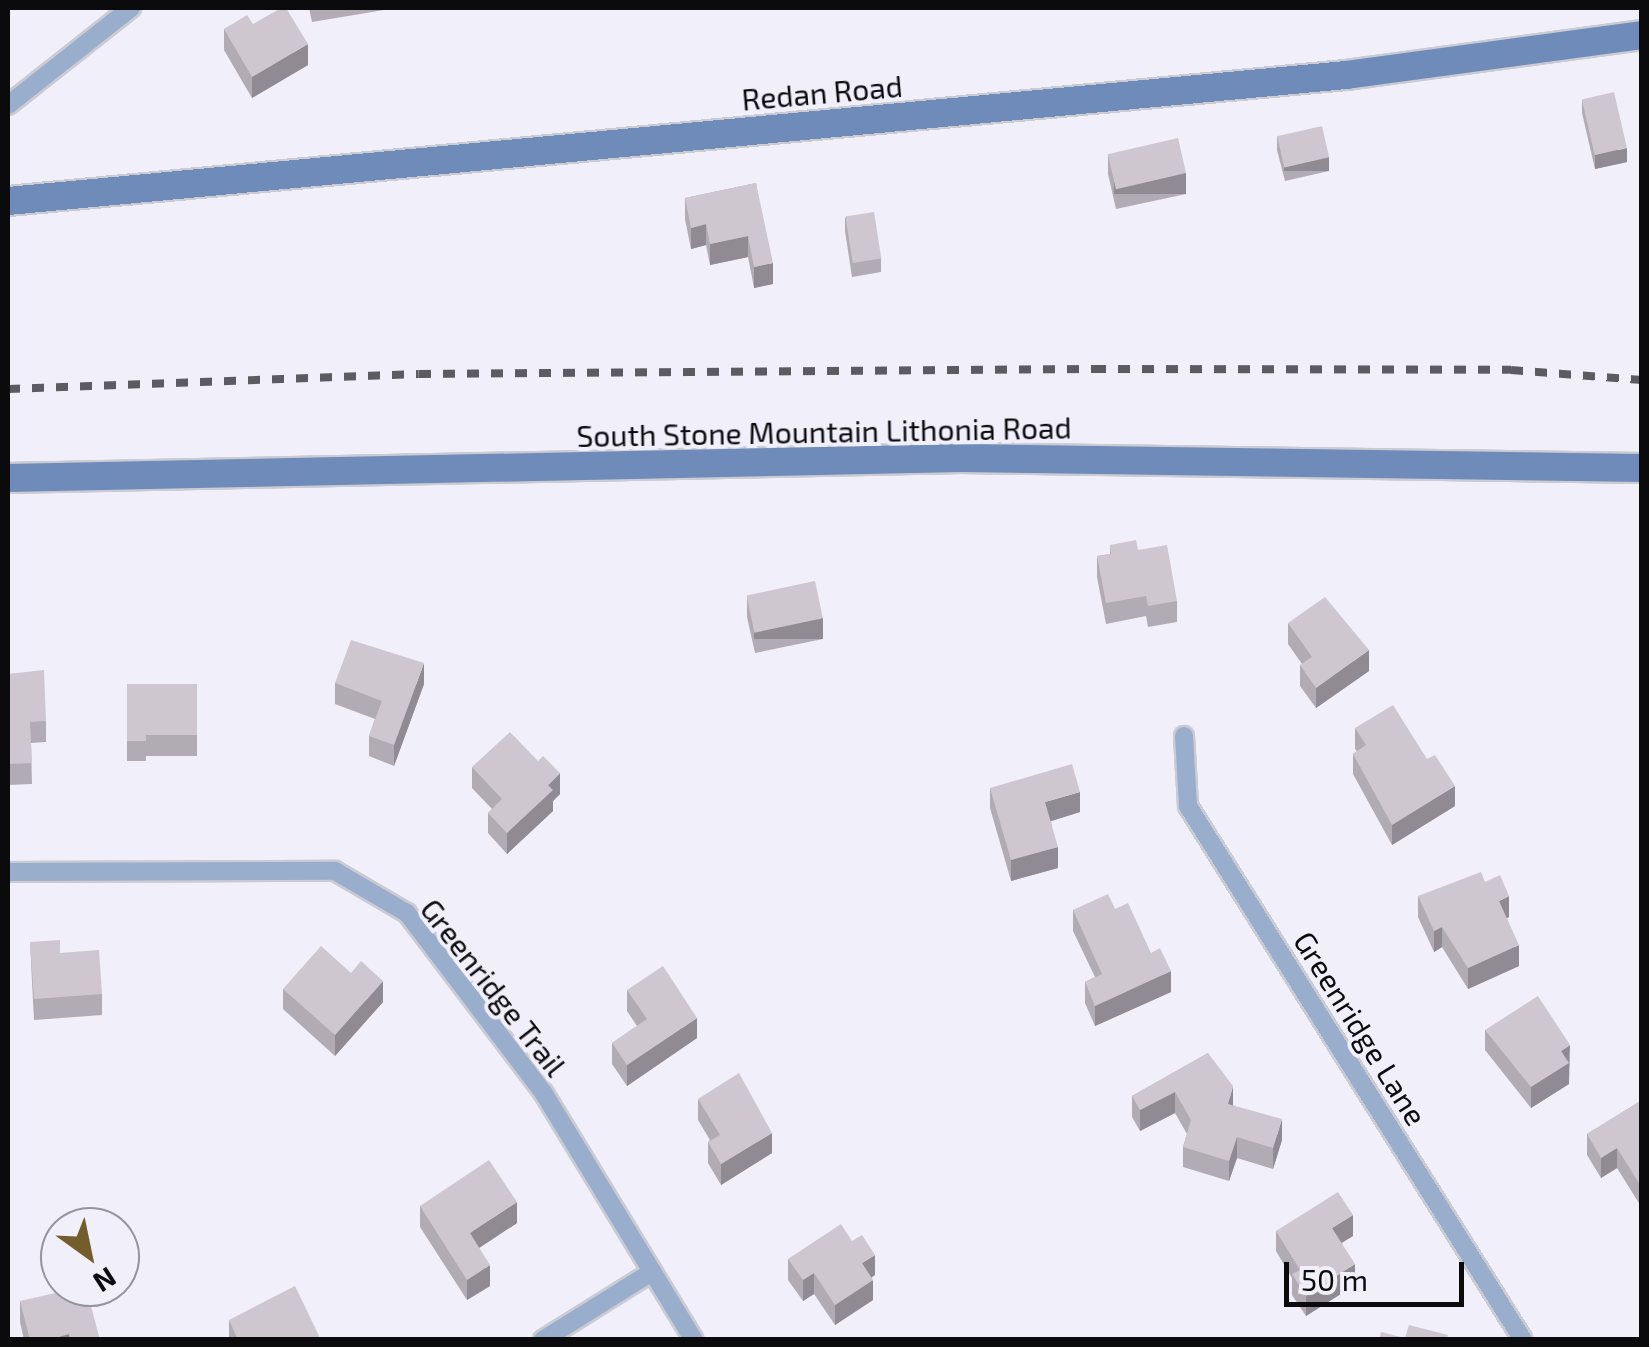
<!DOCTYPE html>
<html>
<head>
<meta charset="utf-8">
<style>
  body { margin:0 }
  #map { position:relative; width:1649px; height:1347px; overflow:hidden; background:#f0effa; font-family:"Exo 2",sans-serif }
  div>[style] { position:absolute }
  .roads { filter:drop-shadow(2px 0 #cbcbd4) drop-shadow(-2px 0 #cbcbd4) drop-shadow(0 2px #cbcbd4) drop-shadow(0 -2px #cbcbd4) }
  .minor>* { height:18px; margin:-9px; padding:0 9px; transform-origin:9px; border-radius:9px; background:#99adcd }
  .secondary>* { height:28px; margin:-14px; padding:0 14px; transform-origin:14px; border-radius:14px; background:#6e8bba }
  .rail>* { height:8px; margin-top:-4px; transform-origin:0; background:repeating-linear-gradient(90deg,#5b5b61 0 12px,transparent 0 24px) }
  .wall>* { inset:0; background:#b1abb3 }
  .shaded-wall>* { inset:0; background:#908b92; transform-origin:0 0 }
  .building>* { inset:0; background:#cec7d0; transform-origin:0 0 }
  span { translate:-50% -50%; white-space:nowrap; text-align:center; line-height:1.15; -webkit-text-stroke:8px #f0effa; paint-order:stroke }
  .street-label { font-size:30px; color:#0b0b0e }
  .frame { position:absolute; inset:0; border:10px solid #0b0b0e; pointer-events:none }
  .north { position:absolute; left:40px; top:1207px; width:100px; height:100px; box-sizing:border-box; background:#f0effa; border:2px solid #94949c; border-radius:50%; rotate:147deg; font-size:28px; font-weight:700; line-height:40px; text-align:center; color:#0b0b0e }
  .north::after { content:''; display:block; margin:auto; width:35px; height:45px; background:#745d2d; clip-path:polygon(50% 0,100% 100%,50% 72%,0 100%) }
  .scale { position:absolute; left:1284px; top:1262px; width:180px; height:45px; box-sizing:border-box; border:5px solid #0b0b0e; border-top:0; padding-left:12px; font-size:30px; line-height:35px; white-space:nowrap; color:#0b0b0e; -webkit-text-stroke:8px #f0effa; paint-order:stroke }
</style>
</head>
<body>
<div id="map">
  <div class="roads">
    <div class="minor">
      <i style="left:8px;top:105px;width:157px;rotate:-38.3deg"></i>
      <i style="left:1184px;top:736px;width:70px;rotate:86.7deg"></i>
      <i style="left:1188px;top:806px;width:630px;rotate:57.9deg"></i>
      <i style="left:8px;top:872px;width:327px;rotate:-0.2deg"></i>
      <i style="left:335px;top:871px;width:83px;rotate:30.3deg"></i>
      <i style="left:407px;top:913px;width:225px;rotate:52.8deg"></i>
      <i style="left:543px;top:1092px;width:290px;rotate:58.7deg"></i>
      <i style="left:543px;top:1340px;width:128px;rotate:-32deg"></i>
    </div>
    <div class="secondary">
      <i style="left:8px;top:201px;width:1344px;rotate:-5.38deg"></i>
      <i style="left:1346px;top:75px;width:299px;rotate:-7.7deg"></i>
      <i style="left:8px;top:478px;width:953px;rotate:-1.2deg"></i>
      <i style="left:961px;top:458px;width:681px;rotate:0.84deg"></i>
    </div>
  </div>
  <div class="rail">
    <i style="left:8px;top:389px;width:411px;rotate:-2.1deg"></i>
    <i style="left:419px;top:374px;width:675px;rotate:-0.42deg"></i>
    <i style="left:1094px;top:369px;width:417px;rotate:0.1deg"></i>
    <i style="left:1511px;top:370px;width:131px;rotate:4.4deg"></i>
  </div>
  <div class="wall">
    <i style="clip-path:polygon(309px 8px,384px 8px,384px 10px,312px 22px)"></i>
    <i style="clip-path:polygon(253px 24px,308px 65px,252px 98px,224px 50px,224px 29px)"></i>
    <i style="clip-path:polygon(1582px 99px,1627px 162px,1595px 169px,1582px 113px)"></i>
    <i style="clip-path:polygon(1277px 136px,1329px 171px,1285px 181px,1277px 150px)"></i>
    <i style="clip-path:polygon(1108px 154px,1186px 194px,1116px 209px,1108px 174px)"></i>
    <i style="clip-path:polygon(756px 183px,773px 284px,754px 288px,748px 257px,710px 265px,706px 245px,691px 249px,685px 219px,685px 198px)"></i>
    <i style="clip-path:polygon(845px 217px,881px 258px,881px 272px,852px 277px,845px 231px)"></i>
    <i style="clip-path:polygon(1110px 545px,1138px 550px,1177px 601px,1177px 622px,1148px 627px,1146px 616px,1106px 624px,1097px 577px,1097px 556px,1110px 554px)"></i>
    <i style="clip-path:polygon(747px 596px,823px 639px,755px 653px,747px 617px)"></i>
    <i style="clip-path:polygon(1288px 623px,1369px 671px,1316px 708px,1300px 686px,1300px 665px,1302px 664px,1288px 644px)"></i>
    <i style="clip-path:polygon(8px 674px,46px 721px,46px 742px,31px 743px,32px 784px,8px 785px)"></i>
    <i style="clip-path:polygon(335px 683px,424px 684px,394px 766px,369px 756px,369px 736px,375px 719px,335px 704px)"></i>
    <i style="clip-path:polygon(127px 684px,197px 684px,197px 756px,146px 756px,146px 761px,127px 761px)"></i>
    <i style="clip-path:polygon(1355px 728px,1455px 806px,1392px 845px,1353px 774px,1353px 754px,1357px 751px,1355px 749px)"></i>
    <i style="clip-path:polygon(472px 767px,560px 794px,553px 801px,553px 811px,507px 854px,488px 833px,488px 813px,492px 809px,472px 788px)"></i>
    <i style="clip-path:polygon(990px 788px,1080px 812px,1051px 821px,1058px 868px,1011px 881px,990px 808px)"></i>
    <i style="clip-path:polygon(1485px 882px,1509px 917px,1507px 918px,1519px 966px,1468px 989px,1442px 947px,1434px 952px,1418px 917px,1418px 896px)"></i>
    <i style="clip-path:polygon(1115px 909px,1151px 953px,1171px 992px,1095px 1026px,1085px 1003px,1085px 982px,1095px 977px,1073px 931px,1073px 910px)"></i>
    <i style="clip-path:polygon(30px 942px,60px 953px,102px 994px,102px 1015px,34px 1020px)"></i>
    <i style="clip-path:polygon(283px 989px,383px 1002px,335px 1056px,283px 1009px)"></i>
    <i style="clip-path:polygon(627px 990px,697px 1038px,627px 1086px,612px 1064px,612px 1043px,637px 1026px,627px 1011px)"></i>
    <i style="clip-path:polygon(1485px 1030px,1570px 1065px,1569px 1066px,1569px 1084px,1531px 1108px,1485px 1050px)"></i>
    <i style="clip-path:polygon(1208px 1053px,1233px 1105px,1282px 1140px,1273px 1169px,1237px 1158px,1229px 1181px,1183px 1167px,1183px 1147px,1187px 1134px,1175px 1113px,1140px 1131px,1132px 1117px,1132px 1096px)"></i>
    <i style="clip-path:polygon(698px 1099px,772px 1153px,721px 1185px,708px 1163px,708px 1142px,710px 1140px,698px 1120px)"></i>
    <i style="clip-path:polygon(1642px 1100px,1642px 1208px,1617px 1168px,1601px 1178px,1587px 1155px,1587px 1134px)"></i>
    <i style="clip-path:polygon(420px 1206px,517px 1223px,479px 1248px,490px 1286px,467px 1300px,420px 1227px)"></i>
    <i style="clip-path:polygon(1276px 1231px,1353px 1236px,1342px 1243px,1355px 1285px,1306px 1316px,1292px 1295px,1292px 1278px,1276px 1251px)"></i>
    <i style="clip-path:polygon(788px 1259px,875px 1275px,872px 1277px,873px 1300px,835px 1325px,814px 1294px,803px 1301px,788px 1280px)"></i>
    <i style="clip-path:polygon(20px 1301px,100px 1340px,24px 1340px,20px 1322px)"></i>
    <i style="clip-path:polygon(229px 1320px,321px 1340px,229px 1340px)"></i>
  </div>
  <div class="shaded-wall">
    <i style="clip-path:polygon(308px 44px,308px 65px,252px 98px,252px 77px)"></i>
    <i style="clip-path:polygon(1627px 148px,1627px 162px,1595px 169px,1595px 155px)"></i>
    <i style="left:1329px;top:157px;width:14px;height:45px;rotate:90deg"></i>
    <i style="left:1186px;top:173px;width:21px;height:72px;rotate:90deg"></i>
    <i style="clip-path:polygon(706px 224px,706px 245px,691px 249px,691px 228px)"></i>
    <i style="clip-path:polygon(748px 236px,748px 257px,710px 265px,710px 244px)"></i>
    <i style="clip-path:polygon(773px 263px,773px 284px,754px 288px,754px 267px)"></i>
    <i style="left:823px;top:618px;width:21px;height:69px;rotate:90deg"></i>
    <i style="clip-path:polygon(1369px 650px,1369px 671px,1316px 708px,1316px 688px)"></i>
    <i style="clip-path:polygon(424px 663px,424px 684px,394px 766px,394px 745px)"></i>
    <i style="clip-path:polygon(560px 773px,560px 794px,553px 801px,553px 811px,507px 854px,507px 833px,548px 785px)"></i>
    <i style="clip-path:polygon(1455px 786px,1455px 806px,1392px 845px,1392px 825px)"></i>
    <i style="clip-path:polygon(1080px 792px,1080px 812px,1045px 823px,1045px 802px)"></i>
    <i style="clip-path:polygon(1058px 847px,1058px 868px,1011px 881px,1011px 860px)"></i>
    <i style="clip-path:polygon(1509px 896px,1509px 917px,1499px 922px,1499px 901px)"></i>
    <i style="clip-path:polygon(1442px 927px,1442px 947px,1434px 952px,1434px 931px)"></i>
    <i style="clip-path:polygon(1519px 945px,1519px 966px,1468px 989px,1468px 968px)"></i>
    <i style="clip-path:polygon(1171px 971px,1171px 992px,1095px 1026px,1095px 1006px)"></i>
    <i style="clip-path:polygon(383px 981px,383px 1002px,335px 1056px,335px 1035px)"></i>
    <i style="clip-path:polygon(697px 1018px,697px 1038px,627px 1086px,627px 1065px)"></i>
    <i style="clip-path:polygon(1570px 1045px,1569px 1084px,1531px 1108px,1531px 1087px,1561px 1051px)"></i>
    <i style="clip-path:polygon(1233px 1086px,1233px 1107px,1228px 1104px)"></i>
    <i style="clip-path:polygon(1175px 1092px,1175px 1113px,1140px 1131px,1140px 1110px)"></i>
    <i style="clip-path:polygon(1282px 1119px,1282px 1140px,1273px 1169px,1273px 1148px)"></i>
    <i style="clip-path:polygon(772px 1133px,772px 1153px,721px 1185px,721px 1164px)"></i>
    <i style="clip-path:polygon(1237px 1137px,1237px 1158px,1229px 1181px,1229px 1161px)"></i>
    <i style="clip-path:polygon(1617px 1148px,1617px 1168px,1601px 1178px,1601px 1158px)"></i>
    <i style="clip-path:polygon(517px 1202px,517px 1223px,470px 1254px,470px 1233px)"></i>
    <i style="clip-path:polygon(1353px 1215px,1353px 1236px,1332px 1248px,1332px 1228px)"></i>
    <i style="clip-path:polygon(875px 1255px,875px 1275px,862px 1283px,862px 1263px)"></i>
    <i style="clip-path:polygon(1355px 1264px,1355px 1285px,1306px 1316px,1306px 1296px)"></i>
    <i style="clip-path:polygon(490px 1265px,490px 1286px,467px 1300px,467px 1280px)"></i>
    <i style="clip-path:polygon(814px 1273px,814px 1294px,803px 1301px,803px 1280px)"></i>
    <i style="clip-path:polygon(873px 1280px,873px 1300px,835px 1325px,835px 1305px)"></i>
    <i style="clip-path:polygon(69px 1334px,69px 1340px,48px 1340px)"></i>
  </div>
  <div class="building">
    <i style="clip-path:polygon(281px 8px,286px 8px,308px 44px,252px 77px,224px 29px,247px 15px,253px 24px)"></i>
    <i style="left:1614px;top:92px;width:57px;height:33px;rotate:77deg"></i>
    <i style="left:1322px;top:126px;width:32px;height:46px;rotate:77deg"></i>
    <i style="left:1178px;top:138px;width:36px;height:72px;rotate:77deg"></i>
    <i style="clip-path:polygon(756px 183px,773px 263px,754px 267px,748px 236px,710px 244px,706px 224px,691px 228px,685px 198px)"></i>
    <i style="left:874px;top:212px;width:47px;height:29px;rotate:81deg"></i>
    <i style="clip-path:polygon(1136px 540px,1138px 550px,1167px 545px,1177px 601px,1148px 606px,1146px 596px,1106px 603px,1097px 556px,1111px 554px,1110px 545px)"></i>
    <i style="left:815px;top:581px;width:38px;height:70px;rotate:78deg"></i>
    <i style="clip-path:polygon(1325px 597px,1369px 650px,1316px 688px,1300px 665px,1312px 657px,1288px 623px)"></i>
    <i style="clip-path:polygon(351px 640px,424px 663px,394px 745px,369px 736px,382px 701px,335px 683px)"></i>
    <i style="clip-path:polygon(44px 670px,46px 721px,30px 722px,32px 763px,8px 764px,8px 674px)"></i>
    <i style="clip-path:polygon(127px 684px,197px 684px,197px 735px,146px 735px,146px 741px,127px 741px)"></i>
    <i style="clip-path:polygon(1393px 705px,1427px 759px,1435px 755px,1455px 786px,1392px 825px,1353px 754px,1366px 745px,1355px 728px)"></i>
    <i style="clip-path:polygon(510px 732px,538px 761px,543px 756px,560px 773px,548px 785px,553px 790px,507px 833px,488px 813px,502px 799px,472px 767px)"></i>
    <i style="clip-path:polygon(1072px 764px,1080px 792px,1045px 802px,1058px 847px,1011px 860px,990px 788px)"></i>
    <i style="clip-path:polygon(1481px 872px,1485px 882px,1500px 875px,1509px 896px,1499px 901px,1519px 945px,1468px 968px,1442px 927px,1434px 931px,1418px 896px)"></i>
    <i style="clip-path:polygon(1108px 894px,1115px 909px,1128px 903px,1151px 953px,1160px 948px,1171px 971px,1095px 1006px,1085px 982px,1102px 974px,1073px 910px)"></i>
    <i style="clip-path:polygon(60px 940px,60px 953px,99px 950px,102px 994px,34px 999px,30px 942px)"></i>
    <i style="clip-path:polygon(321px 946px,351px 973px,361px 961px,383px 981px,335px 1035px,283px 989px)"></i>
    <i style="clip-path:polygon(663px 966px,697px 1018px,627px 1065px,612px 1043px,647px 1019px,627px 990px)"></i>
    <i style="clip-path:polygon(1538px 996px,1570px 1045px,1561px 1051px,1569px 1063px,1531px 1087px,1485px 1030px)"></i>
    <i style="clip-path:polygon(1208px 1053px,1233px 1086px,1228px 1104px,1282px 1119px,1273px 1148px,1237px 1137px,1229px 1161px,1183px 1147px,1191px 1120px,1175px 1092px,1140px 1110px,1132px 1096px)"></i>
    <i style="clip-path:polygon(739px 1073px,772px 1133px,721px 1164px,708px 1142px,720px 1135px,698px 1099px)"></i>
    <i style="clip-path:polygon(1642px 1100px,1642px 1188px,1617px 1148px,1601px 1158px,1587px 1134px)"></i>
    <i style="clip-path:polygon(489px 1160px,517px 1202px,470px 1233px,490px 1265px,467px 1280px,420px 1206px)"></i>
    <i style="clip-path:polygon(1338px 1192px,1353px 1215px,1332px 1228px,1355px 1264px,1306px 1296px,1292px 1274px,1300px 1270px,1276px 1231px)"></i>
    <i style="clip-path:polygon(841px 1224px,852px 1241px,862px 1235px,875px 1255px,862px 1263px,873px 1280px,835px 1305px,814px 1273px,803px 1280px,788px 1259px)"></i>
    <i style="clip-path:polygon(295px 1286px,321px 1340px,238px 1340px,229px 1320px)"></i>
    <i style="clip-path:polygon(82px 1287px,86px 1287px,100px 1340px,71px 1340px,69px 1334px,48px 1340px,30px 1340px,20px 1301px)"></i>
    <i style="clip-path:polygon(1409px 1325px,1448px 1335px,1447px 1340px,1379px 1340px,1381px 1332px,1405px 1338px)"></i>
  </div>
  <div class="street-label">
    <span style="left:822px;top:92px;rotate:-5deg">Redan Road</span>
    <span style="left:824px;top:431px;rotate:-1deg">South Stone Mountain Lithonia Road</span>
    <span style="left:494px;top:987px;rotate:52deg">Greenridge Trail</span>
    <span style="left:1361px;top:1028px;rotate:58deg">Greenridge Lane</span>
  </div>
  <div class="frame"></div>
  <div class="north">N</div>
  <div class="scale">50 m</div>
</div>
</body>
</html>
